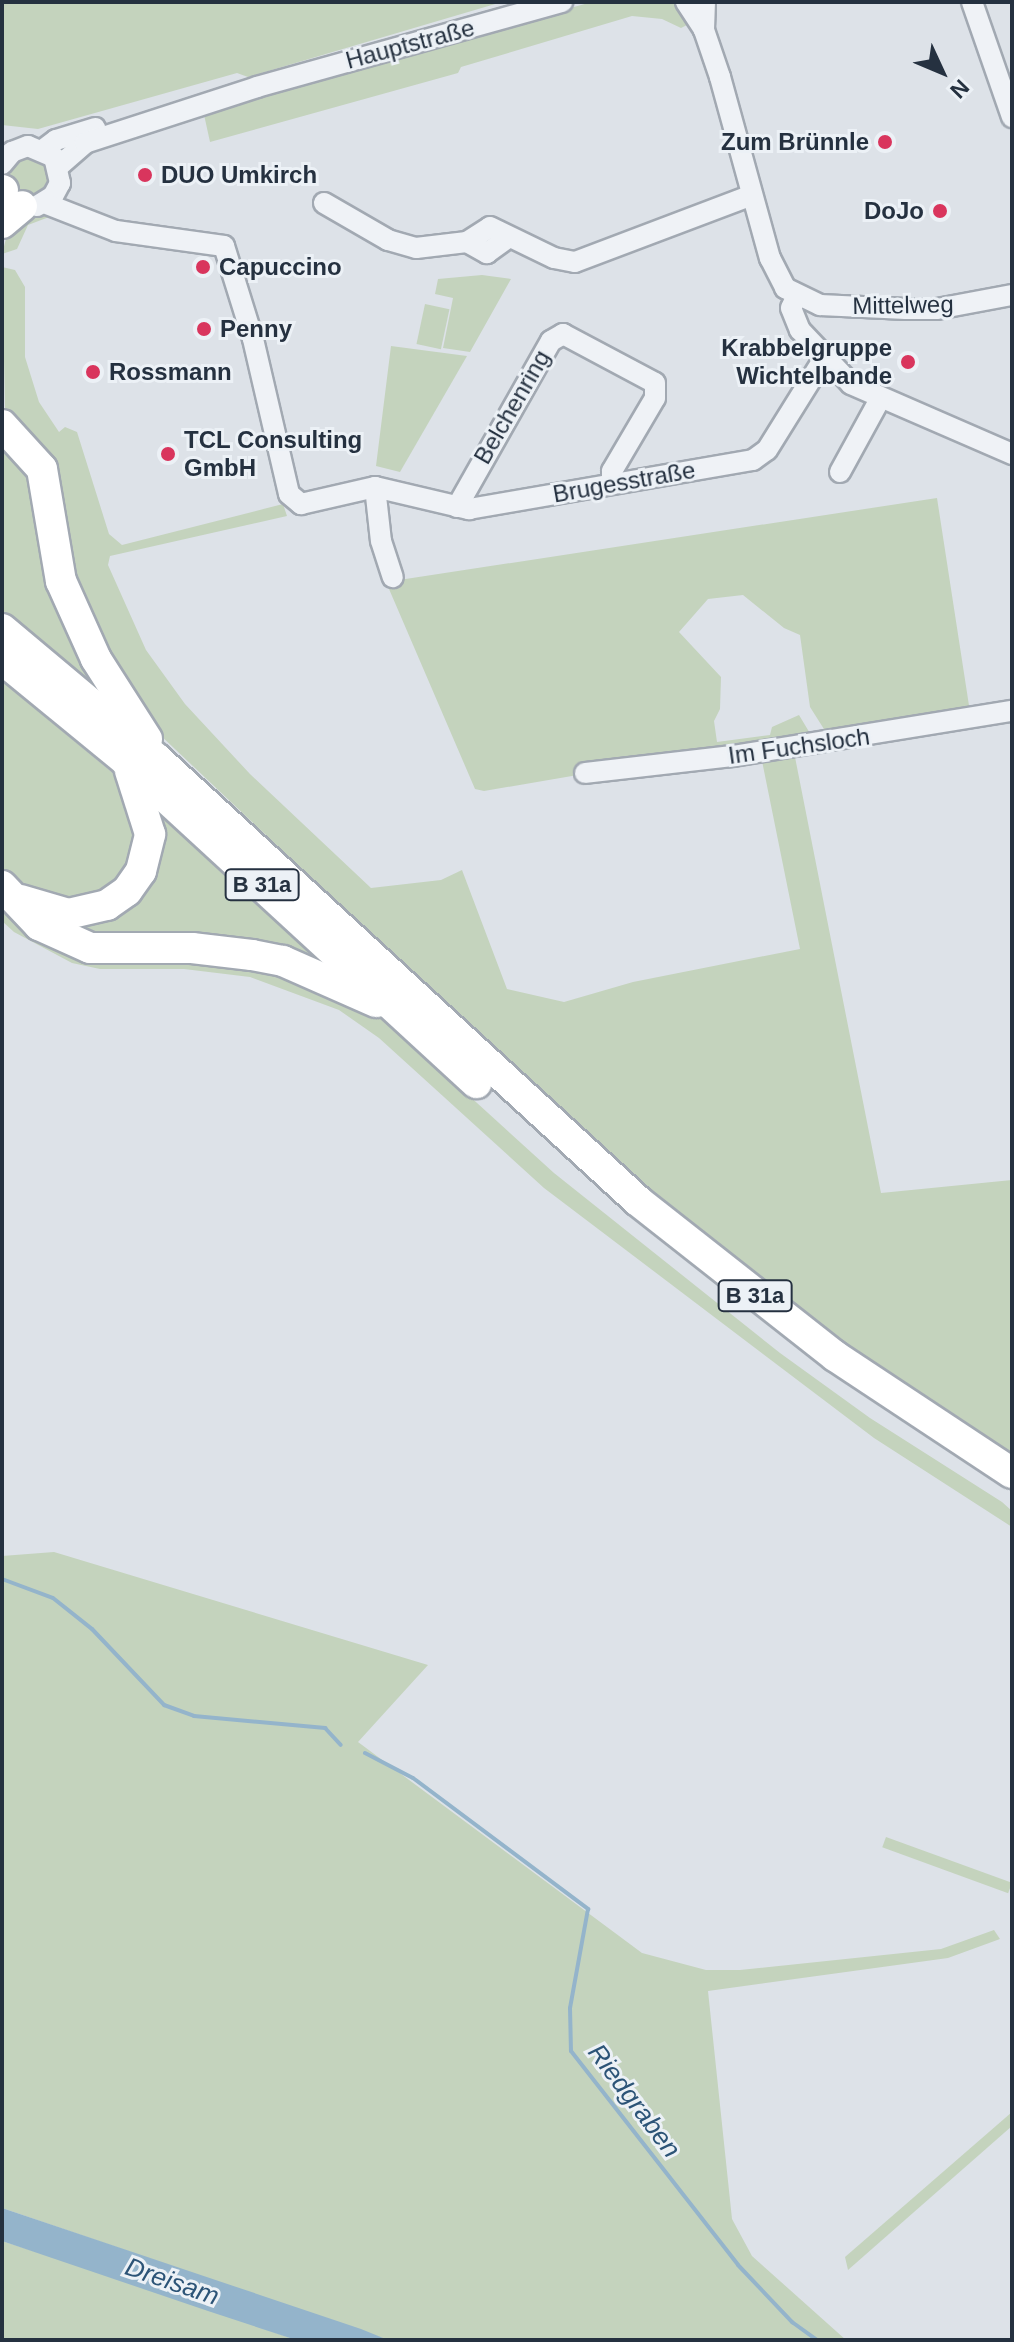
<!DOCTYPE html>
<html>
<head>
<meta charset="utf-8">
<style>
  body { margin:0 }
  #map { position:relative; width:1014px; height:2342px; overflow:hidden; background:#dde2e8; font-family:Arial,sans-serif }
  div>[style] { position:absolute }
  .green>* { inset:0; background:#c4d3bd; transform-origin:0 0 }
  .round { border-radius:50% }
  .water>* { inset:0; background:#94b4cb }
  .stream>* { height:4px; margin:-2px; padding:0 2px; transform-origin:2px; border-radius:2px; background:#94b4cb }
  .roads { filter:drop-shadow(2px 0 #a2a9b2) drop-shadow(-2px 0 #a2a9b2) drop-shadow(0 2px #a2a9b2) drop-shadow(0 -2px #a2a9b2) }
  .minor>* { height:20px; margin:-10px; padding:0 10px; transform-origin:10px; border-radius:10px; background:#eff2f6 }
  .highway>* { height:30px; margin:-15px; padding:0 15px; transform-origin:15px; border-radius:15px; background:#fff }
  .dots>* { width:22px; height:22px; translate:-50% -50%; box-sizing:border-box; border:4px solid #ecf1f6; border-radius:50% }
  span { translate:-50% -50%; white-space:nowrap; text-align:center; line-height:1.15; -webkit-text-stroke:6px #ecf1f6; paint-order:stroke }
  .shield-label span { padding:2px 6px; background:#ecf1f6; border:2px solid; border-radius:6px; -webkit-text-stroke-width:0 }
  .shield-label { font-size:22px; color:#253140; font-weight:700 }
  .street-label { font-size:24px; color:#253140 }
  .poi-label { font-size:24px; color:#253140; font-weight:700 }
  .right { translate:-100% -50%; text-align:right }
  .left { translate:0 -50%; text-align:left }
  .water-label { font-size:26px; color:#2c5477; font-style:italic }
  .frame { position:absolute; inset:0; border:4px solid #253140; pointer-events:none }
  .north { position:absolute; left:902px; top:32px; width:80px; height:80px; -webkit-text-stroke:6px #ecf1f6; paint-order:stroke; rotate:134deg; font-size:22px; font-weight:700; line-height:32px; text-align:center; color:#253140 }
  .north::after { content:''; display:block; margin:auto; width:28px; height:36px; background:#253140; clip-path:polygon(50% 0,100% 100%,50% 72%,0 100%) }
</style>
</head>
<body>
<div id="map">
  <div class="green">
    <i style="clip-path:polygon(2px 2px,502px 2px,248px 77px,237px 73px,38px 129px,2px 125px)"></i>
    <i style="clip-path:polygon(592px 2px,679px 2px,687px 25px,681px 28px,662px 19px,632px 16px,461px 67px,458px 73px,210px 142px,203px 110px)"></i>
    <i class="round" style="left:10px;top:155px;width:40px;height:40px"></i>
    <i style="clip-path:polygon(27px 213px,57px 214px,28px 225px,17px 249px,2px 254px,8px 231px)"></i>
    <i style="clip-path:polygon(2px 267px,15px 270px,25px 287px,25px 357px,39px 402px,59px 432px,65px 427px,77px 432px,109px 534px,122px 545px,283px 504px,287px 516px,110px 556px,108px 565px,146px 650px,185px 704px,250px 774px,371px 888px,441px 880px,462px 870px,507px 989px,564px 1002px,633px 982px,800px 949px,761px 756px,794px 752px,881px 1193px,1012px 1180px,1012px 1461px,969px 1437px,659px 1207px,157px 732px,119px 685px,5px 408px)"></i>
    <i style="clip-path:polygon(482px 275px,511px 279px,470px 352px,443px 348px,453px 298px,435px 294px,438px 279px)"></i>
    <i style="left:425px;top:304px;width:25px;height:41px;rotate:12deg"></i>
    <i style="clip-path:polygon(391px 346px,467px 356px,400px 472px,376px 466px)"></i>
    <i style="clip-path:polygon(2px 436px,16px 444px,126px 716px,2px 615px)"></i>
    <i style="clip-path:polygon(937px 498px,970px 712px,829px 737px,810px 707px,800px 635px,784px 628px,743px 595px,708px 599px,679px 632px,721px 677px,720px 709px,714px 721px,717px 742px,770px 735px,772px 727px,799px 715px,811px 735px,484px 791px,475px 789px,386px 582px)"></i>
    <i style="clip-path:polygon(2px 681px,113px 773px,133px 797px,140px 827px,121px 883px,89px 903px,33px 900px,2px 872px)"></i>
    <i style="clip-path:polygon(141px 787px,354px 984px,123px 944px,43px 916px,133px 890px)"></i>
    <i style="clip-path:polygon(2px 899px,44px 934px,222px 954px,360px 1003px,387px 1021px,554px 1173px,780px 1353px,870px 1418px,1002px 1502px,1012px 1511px,1012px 1527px,874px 1438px,544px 1188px,379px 1038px,339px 1010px,250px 977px,184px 969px,100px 969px,72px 963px,14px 932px,2px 921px)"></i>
    <i style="clip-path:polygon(54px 1552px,428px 1665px,358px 1742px,642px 1953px,706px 1970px,740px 1970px,941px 1949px,994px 1930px,1000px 1939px,948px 1958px,708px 1991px,732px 2219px,752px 2256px,846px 2340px,388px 2340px,2px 2208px,2px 1556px)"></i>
    <i style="left:886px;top:1837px;width:134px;height:11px;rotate:20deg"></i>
    <i style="clip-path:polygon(1012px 2112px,1012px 2126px,848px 2270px,845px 2257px)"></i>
    <i style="clip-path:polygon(2px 2241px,145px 2287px,296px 2340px,2px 2340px)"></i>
  </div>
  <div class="water">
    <i style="clip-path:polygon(2px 2208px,361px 2329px,388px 2340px,296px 2340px,208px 2311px,2px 2241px)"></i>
  </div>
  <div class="stream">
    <i style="left:2px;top:1579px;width:54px;rotate:20.4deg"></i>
    <i style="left:53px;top:1598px;width:50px;rotate:38.5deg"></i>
    <i style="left:92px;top:1629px;width:105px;rotate:46.5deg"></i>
    <i style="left:164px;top:1705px;width:32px;rotate:20deg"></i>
    <i style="left:194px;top:1716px;width:132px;rotate:5.2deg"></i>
    <i style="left:325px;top:1728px;width:23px;rotate:47deg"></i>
    <i style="left:365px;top:1753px;width:54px;rotate:27.5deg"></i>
    <i style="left:413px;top:1778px;width:219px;rotate:36.8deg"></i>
    <i style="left:588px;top:1909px;width:101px;rotate:100.3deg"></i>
    <i style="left:570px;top:2008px;width:43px;rotate:88.7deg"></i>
    <i style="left:571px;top:2051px;width:271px;rotate:52deg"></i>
    <i style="left:738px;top:2265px;width:79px;rotate:46.5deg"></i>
    <i style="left:792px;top:2322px;width:31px;rotate:36deg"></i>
  </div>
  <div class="roads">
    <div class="minor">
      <i style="left:686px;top:2px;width:33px;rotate:57deg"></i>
      <i style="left:704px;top:30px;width:50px;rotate:71.2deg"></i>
      <i style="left:720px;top:77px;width:188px;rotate:74.6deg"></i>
      <i style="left:770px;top:258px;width:34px;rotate:63deg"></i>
      <i style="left:785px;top:288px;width:39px;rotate:26deg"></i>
      <i style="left:820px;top:305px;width:86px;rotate:2.7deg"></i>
      <i style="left:906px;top:309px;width:31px"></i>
      <i style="left:937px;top:309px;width:76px;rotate:-10.6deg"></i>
      <i style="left:972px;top:2px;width:122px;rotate:70.8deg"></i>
      <i style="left:704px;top:30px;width:28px;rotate:-88deg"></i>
      <i style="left:44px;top:149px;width:15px;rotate:-37deg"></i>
      <i style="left:56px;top:140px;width:41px;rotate:-17.1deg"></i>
      <i style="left:2px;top:164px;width:16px;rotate:-50deg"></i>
      <i style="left:12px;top:152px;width:17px;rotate:-21deg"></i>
      <i style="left:28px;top:146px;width:28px;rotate:23deg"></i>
      <i style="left:54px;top:157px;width:27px;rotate:77deg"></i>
      <i style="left:60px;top:183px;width:15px;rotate:118deg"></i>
      <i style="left:53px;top:196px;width:19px;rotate:148deg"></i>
      <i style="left:59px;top:166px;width:35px;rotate:-41deg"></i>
      <i style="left:85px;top:143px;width:181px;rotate:-18deg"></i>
      <i style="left:257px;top:87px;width:317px;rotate:-15.6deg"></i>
      <i style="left:44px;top:203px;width:77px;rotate:21.3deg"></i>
      <i style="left:116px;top:231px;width:109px;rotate:7.9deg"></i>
      <i style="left:224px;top:246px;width:97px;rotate:72.7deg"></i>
      <i style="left:253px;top:339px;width:159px;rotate:76.9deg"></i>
      <i style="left:289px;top:494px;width:16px;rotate:40deg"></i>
      <i style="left:301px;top:504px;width:76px;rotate:-12.9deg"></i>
      <i style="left:375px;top:487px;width:97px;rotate:13.2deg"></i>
      <i style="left:469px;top:509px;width:288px;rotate:-9.8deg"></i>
      <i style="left:753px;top:460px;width:17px;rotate:-36deg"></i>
      <i style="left:767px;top:450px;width:106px;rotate:-58.1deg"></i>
      <i style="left:324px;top:203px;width:74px;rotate:30deg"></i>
      <i style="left:388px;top:240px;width:29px;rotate:16deg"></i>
      <i style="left:416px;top:248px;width:51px;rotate:-6.7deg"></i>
      <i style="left:467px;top:242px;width:27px;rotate:-33deg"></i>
      <i style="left:490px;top:227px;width:71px;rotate:25.8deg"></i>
      <i style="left:554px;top:258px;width:21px;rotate:11deg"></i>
      <i style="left:575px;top:262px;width:189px;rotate:-20.7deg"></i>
      <i style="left:467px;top:242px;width:23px;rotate:29deg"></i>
      <i style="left:487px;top:253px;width:27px;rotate:-36deg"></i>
      <i style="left:796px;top:297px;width:12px;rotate:114deg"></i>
      <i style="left:791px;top:308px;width:24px;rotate:68deg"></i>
      <i style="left:800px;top:330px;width:74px;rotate:46.6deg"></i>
      <i style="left:851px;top:384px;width:176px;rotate:23.5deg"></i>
      <i style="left:840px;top:472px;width:83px;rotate:-61.3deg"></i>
      <i style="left:375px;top:487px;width:54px;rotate:83.7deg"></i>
      <i style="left:381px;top:541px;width:38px;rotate:72deg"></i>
      <i style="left:457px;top:507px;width:191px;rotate:-60.5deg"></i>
      <i style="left:551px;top:341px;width:14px;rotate:-30deg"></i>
      <i style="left:563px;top:334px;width:104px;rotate:28deg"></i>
      <i style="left:655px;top:383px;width:15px;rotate:90deg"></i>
      <i style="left:655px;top:398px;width:85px;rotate:120.5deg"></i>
      <i style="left:612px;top:471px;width:12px;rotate:90deg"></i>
      <i style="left:585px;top:773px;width:149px;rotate:-6.6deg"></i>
      <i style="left:733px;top:756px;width:283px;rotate:-9.2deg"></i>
    </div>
    <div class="highway">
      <i style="left:2px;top:193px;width:3px;rotate:-72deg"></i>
      <i style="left:2px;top:223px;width:26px;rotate:-40deg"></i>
      <i style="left:2px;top:425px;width:59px;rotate:47.7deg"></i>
      <i style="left:42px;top:469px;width:114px;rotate:80.4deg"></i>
      <i style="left:61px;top:581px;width:85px;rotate:65.8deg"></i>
      <i style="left:96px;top:659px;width:95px;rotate:57.5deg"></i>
      <i style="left:2px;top:629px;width:202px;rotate:40deg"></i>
      <i style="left:157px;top:759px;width:653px;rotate:42.58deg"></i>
      <i style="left:638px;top:1201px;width:251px;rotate:38.2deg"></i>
      <i style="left:835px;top:1356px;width:212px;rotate:33.5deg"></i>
      <i style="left:2px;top:659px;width:161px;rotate:39.4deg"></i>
      <i style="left:126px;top:761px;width:476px;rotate:42.6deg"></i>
      <i style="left:2px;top:886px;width:54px;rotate:46.5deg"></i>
      <i style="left:39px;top:925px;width:56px;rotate:24.3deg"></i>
      <i style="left:90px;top:948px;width:102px"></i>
      <i style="left:192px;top:948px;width:60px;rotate:6.7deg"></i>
      <i style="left:252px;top:955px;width:32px;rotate:11deg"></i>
      <i style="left:283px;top:961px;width:102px;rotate:23.8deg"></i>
      <i style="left:21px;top:900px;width:49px;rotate:16.6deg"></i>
      <i style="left:68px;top:914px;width:40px;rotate:-13deg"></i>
      <i style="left:107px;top:905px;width:24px;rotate:-35deg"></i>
      <i style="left:127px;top:891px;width:24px;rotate:-55deg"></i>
      <i style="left:141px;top:871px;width:38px;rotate:-76deg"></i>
      <i style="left:150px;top:834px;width:66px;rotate:-107.6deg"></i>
    </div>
  </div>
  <div class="dots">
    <i style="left:885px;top:142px;background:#d9355d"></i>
    <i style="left:145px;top:175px;background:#d9355d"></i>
    <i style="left:940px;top:211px;background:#d9355d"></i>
    <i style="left:203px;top:267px;background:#d9355d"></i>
    <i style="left:204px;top:329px;background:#d9355d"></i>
    <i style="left:908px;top:362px;background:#d9355d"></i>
    <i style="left:93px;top:372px;background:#d9355d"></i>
    <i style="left:168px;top:454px;background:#d9355d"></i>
  </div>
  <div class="shield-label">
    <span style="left:262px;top:885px">B 31a</span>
    <span style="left:755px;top:1296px">B 31a</span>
  </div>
  <div class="street-label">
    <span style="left:410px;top:44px;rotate:-15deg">Hauptstraße</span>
    <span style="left:903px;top:305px;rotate:-1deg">Mittelweg</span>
    <span style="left:512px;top:407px;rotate:-60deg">Belchenring</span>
    <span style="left:624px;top:482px;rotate:-10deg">Brugesstraße</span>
    <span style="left:799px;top:746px;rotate:-8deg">Im Fuchsloch</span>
  </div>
  <div class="poi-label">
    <span class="right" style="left:869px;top:142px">Zum Brünnle</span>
    <span class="left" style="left:161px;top:175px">DUO Umkirch</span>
    <span class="right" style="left:924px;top:211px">DoJo</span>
    <span class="left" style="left:219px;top:267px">Capuccino</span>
    <span class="left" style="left:220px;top:329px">Penny</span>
    <span class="right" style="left:892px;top:362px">Krabbelgruppe<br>Wichtelbande</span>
    <span class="left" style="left:109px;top:372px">Rossmann</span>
    <span class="left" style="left:184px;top:454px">TCL Consulting<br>GmbH</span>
  </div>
  <div class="water-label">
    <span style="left:634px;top:2101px;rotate:53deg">Riedgraben</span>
    <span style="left:172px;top:2282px;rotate:19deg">Dreisam</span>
  </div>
  <div class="frame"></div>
  <div class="north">N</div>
</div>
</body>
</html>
